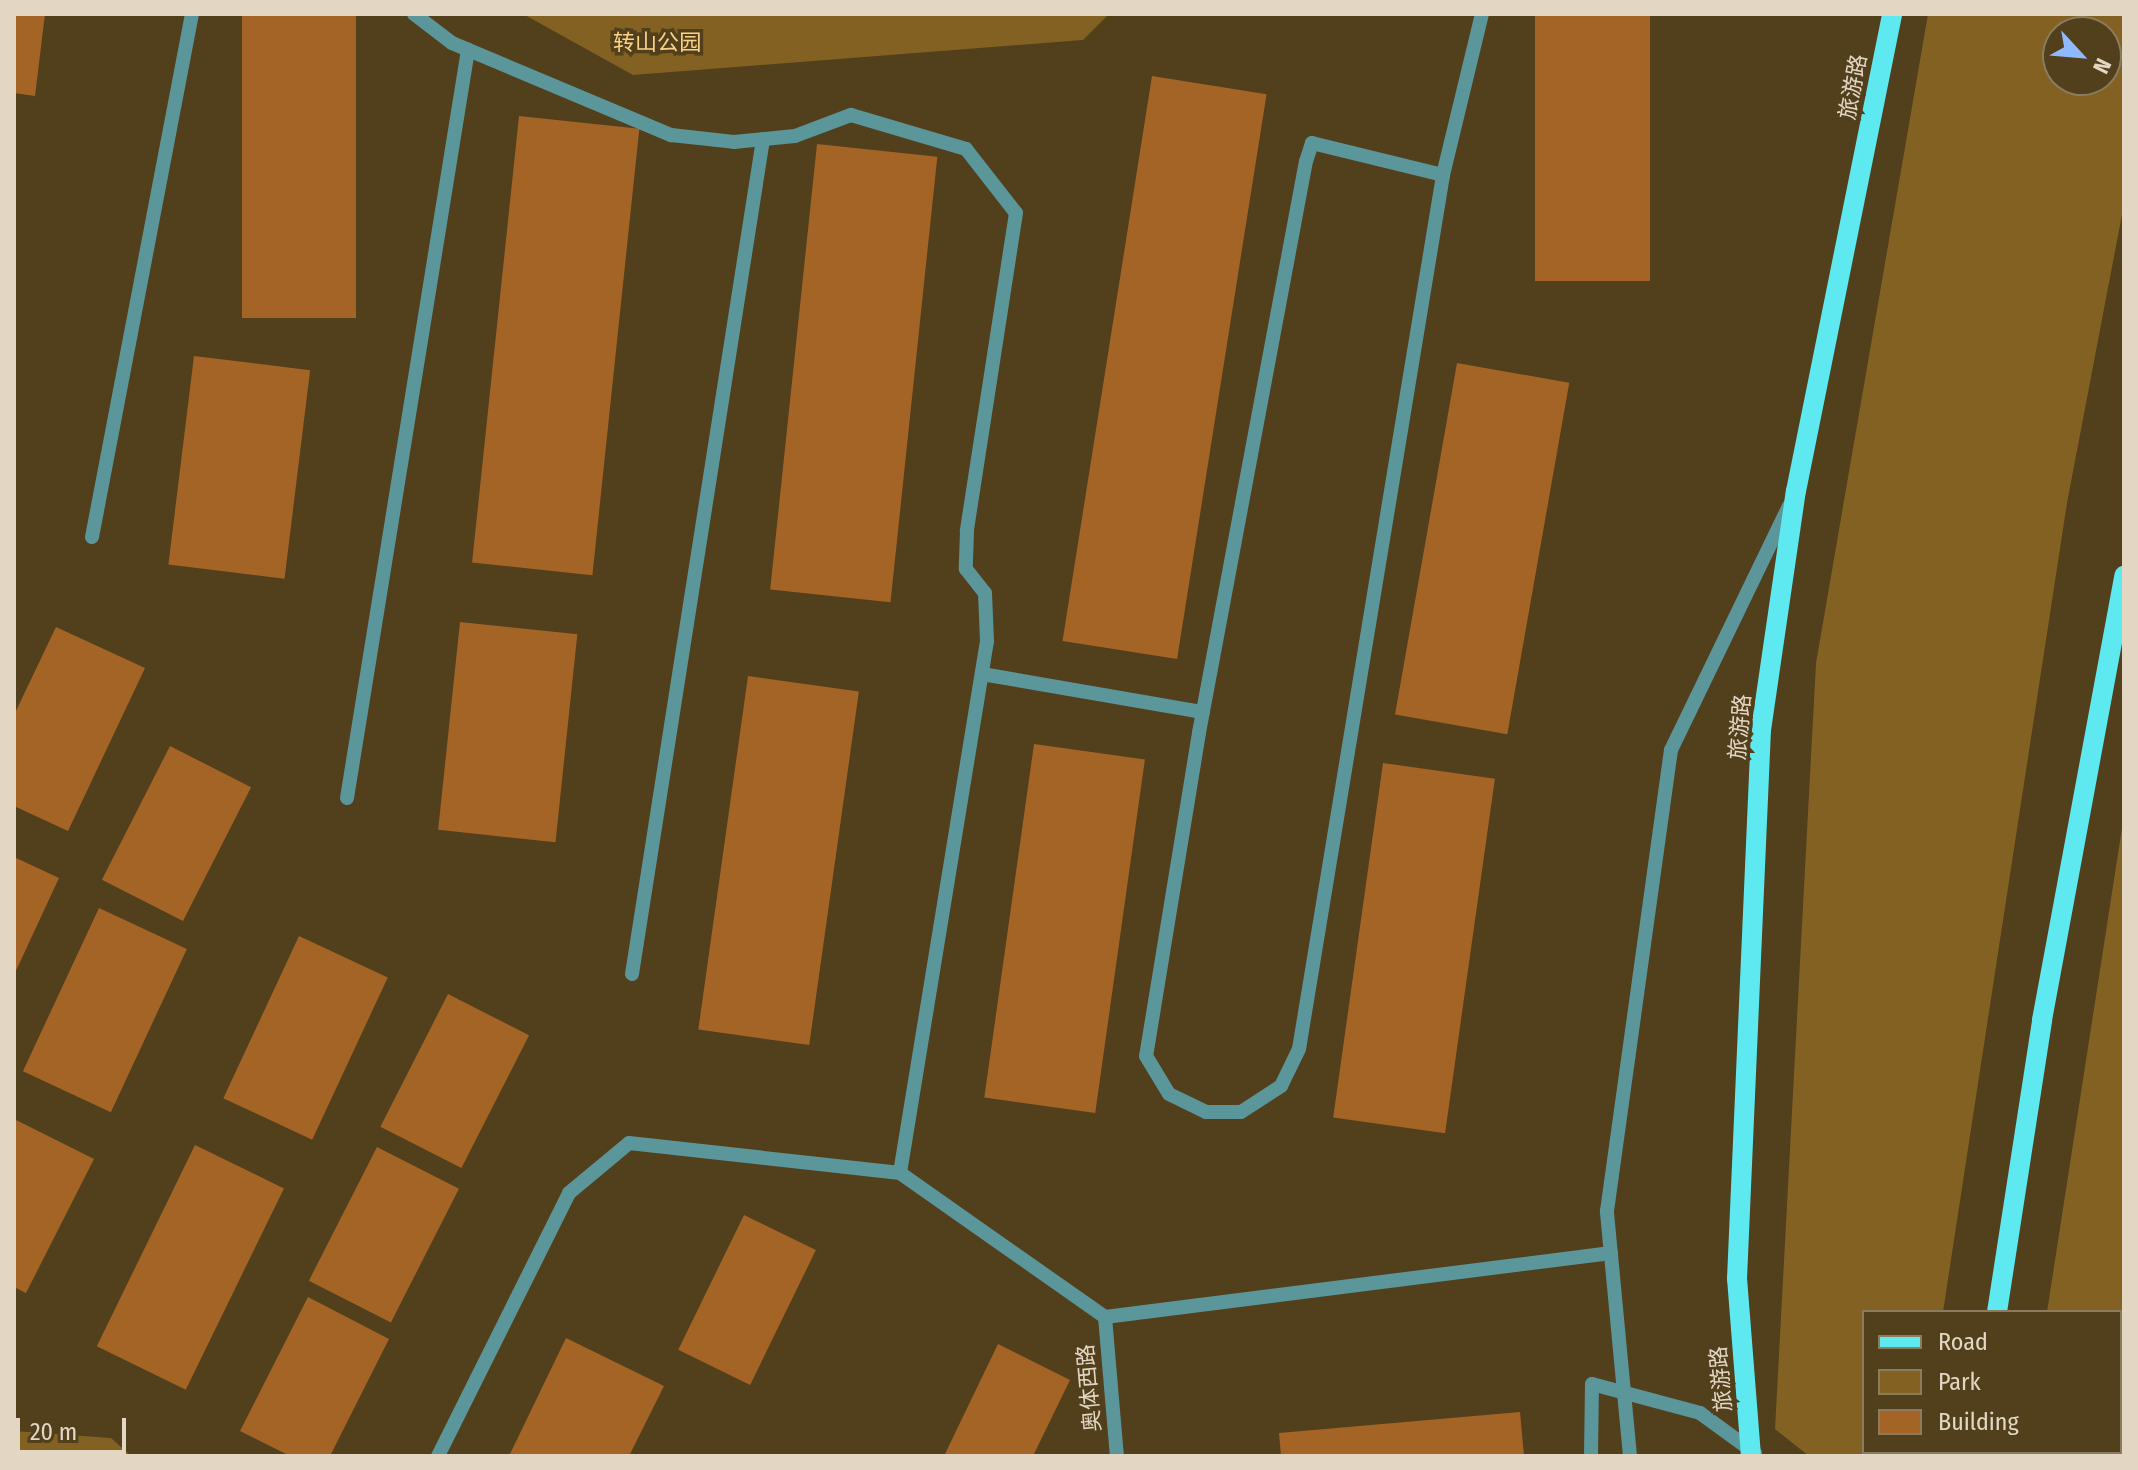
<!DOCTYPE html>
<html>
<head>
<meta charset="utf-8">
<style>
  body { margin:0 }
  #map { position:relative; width:2138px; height:1470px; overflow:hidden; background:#523f1c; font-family:"Fira Sans Condensed","Noto Sans SC",sans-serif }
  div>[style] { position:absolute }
  .green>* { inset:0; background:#826122 }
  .building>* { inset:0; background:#a46426; transform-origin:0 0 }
  .minor>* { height:14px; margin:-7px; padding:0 7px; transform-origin:7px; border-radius:7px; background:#5a969a }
  .major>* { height:20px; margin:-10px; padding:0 10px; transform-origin:10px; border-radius:10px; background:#5ee8f0 }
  span { translate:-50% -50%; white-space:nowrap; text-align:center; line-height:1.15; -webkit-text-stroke:7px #523f1c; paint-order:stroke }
  .park-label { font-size:22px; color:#fad188 }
  .street-label { font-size:22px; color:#e3d7c4 }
  .frame { position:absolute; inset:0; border:16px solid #e3d7c4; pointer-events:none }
  .legend { position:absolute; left:1862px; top:1310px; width:260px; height:144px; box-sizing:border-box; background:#523f1c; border:2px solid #8c7c5f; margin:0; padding:10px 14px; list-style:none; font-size:24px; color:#e3d7c4 }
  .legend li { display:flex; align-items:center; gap:16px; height:40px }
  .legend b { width:40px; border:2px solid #8c7c5f }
  .north { position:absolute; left:2042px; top:16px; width:80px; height:80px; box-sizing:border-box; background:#523f1c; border:2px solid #8c7c5f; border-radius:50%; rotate:116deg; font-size:22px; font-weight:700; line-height:32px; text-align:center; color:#e3d7c4 }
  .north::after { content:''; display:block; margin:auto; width:28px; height:36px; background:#90b8fd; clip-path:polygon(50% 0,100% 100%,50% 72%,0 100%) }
  .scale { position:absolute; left:16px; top:1418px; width:110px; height:36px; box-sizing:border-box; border:4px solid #e3d7c4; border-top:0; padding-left:10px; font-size:24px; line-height:28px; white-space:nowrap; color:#e3d7c4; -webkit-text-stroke:6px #523f1c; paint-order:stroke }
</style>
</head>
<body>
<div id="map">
  <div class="green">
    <i style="clip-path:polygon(523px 14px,1109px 14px,1083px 40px,633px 75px)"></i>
    <i style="clip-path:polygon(evenodd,1928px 14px,2124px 14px,2124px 204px,2067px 503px,1943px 1312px,1864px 1312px,1864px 1452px,1922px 1456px,1809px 1456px,1775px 1429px,1816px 663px,1928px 14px,2058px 32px,2106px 32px,2106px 80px,2058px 80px,2058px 32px)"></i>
    <i style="clip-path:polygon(2124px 815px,2124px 1456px,2025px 1456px,2120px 1452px,2120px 1312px,2047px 1312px)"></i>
    <i style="clip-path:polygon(14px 1431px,111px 1438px,131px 1456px,14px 1456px)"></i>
  </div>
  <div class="building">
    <i style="clip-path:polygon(14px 14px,45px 14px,35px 96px,14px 93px)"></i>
    <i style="left:242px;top:14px;width:114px;height:304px"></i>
    <i style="left:1535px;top:14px;width:115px;height:267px"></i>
    <i style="left:1152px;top:76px;width:116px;height:572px;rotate:9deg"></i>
    <i style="left:519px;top:116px;width:121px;height:449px;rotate:6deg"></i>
    <i style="left:817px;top:144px;width:121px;height:448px;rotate:6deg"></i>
    <i style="left:194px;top:356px;width:117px;height:210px;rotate:7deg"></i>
    <i style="left:1457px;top:363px;width:114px;height:357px;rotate:10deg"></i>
    <i style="left:460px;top:622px;width:118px;height:209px;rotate:6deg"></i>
    <i style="clip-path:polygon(56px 627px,145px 668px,68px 831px,14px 806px,14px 715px)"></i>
    <i style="left:748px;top:676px;width:112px;height:357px;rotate:8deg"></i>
    <i style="left:1034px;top:744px;width:112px;height:357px;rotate:8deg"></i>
    <i style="left:170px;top:746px;width:91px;height:150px;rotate:27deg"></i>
    <i style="left:1383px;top:763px;width:113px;height:358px;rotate:8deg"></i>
    <i style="clip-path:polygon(14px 857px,59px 878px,14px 975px)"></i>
    <i style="left:99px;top:908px;width:97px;height:180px;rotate:25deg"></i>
    <i style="left:299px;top:936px;width:98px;height:179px;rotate:25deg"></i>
    <i style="left:448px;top:994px;width:91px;height:149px;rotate:27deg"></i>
    <i style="clip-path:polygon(14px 1119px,94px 1159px,26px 1293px,14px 1287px)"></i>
    <i style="left:195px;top:1145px;width:99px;height:224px;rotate:26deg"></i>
    <i style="left:377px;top:1147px;width:92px;height:150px;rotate:27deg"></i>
    <i style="left:744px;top:1215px;width:80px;height:150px;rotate:26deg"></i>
    <i style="clip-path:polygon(308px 1297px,389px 1339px,330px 1456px,290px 1456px,240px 1431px)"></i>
    <i style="clip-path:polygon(566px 1338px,664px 1386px,629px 1456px,509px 1456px)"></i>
    <i style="clip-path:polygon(998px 1344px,1070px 1380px,1033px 1456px,944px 1456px)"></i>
    <i style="clip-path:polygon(1520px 1412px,1524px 1456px,1281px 1456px,1279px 1433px)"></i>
  </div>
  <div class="minor">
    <i style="left:414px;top:14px;width:48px;rotate:37.3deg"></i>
    <i style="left:452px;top:43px;width:238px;rotate:22.8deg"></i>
    <i style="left:671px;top:135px;width:63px;rotate:6.3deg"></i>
    <i style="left:734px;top:142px;width:61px;rotate:-5.6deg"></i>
    <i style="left:795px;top:136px;width:60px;rotate:-20.6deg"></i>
    <i style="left:851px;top:115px;width:120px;rotate:16.5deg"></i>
    <i style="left:966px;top:149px;width:81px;rotate:52deg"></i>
    <i style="left:1016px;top:213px;width:322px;rotate:98.8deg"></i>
    <i style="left:967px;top:531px;width:38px;rotate:92deg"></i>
    <i style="left:966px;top:569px;width:31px;rotate:52deg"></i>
    <i style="left:985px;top:593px;width:48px;rotate:87.6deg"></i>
    <i style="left:987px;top:641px;width:539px;rotate:99.29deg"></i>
    <i style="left:1443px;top:175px;width:135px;rotate:-166.3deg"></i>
    <i style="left:1312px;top:143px;width:19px;rotate:108deg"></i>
    <i style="left:1306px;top:161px;width:582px;rotate:100.6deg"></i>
    <i style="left:1199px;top:733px;width:327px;rotate:99.3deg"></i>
    <i style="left:1146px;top:1056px;width:44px;rotate:58.8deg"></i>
    <i style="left:1169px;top:1094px;width:41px;rotate:25.9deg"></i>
    <i style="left:1206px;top:1112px;width:35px"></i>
    <i style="left:1241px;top:1112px;width:48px;rotate:-33deg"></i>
    <i style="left:1281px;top:1086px;width:41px;rotate:-64.1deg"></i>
    <i style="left:1299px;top:1049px;width:886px;rotate:-80.64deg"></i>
    <i style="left:1443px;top:175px;width:166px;rotate:-76.4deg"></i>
    <i style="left:92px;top:537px;width:532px;rotate:-79.18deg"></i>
    <i style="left:982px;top:674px;width:224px;rotate:9.8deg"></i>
    <i style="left:347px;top:798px;width:758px;rotate:-80.81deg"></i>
    <i style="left:632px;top:974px;width:845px;rotate:-81.08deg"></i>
    <i style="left:1105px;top:1317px;width:140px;rotate:85.1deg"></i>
    <i style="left:438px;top:1456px;width:294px;rotate:-63.5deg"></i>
    <i style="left:569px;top:1193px;width:78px;rotate:-39.8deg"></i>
    <i style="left:629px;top:1143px;width:273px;rotate:6.3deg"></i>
    <i style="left:900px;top:1173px;width:251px;rotate:35.1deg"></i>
    <i style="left:1105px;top:1317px;width:510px;rotate:-7.21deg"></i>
    <i style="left:1591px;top:1456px;width:72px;rotate:-89.2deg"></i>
    <i style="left:1592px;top:1384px;width:112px;rotate:15deg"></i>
    <i style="left:1700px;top:1413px;width:68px;rotate:36deg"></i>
    <i style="left:1630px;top:1456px;width:246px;rotate:-95.4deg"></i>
    <i style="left:1607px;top:1211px;width:465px;rotate:-82.1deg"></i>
    <i style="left:1671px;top:750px;width:271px;rotate:-64.2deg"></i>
  </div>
  <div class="major">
    <i style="left:1997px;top:1312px;width:295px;rotate:-81.2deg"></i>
    <i style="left:2042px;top:1020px;width:452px;rotate:-79.5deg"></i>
    <i style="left:1751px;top:1456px;width:178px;rotate:-94.5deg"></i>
    <i style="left:1737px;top:1279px;width:550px;rotate:-87.5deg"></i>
    <i style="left:1761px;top:730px;width:242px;rotate:-81.7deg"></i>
    <i style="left:1796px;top:491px;width:487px;rotate:-78.6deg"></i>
    <i style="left:1974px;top:1456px;width:4px;rotate:-76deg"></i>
  </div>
  <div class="park-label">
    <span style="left:657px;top:43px">转山公园</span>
  </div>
  <div class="street-label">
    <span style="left:1853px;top:87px;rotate:-79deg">旅游路</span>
    <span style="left:1740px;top:727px;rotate:-85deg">旅游路</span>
    <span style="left:1721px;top:1379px;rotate:-95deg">旅游路</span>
    <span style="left:1089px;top:1388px;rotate:-95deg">奥体西路</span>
  </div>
  <div class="frame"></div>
  <ul class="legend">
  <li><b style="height:10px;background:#5ee8f0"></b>Road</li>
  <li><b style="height:22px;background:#826122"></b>Park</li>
  <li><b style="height:22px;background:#a46426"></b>Building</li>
  </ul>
  <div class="north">N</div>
  <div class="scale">20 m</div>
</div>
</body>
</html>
